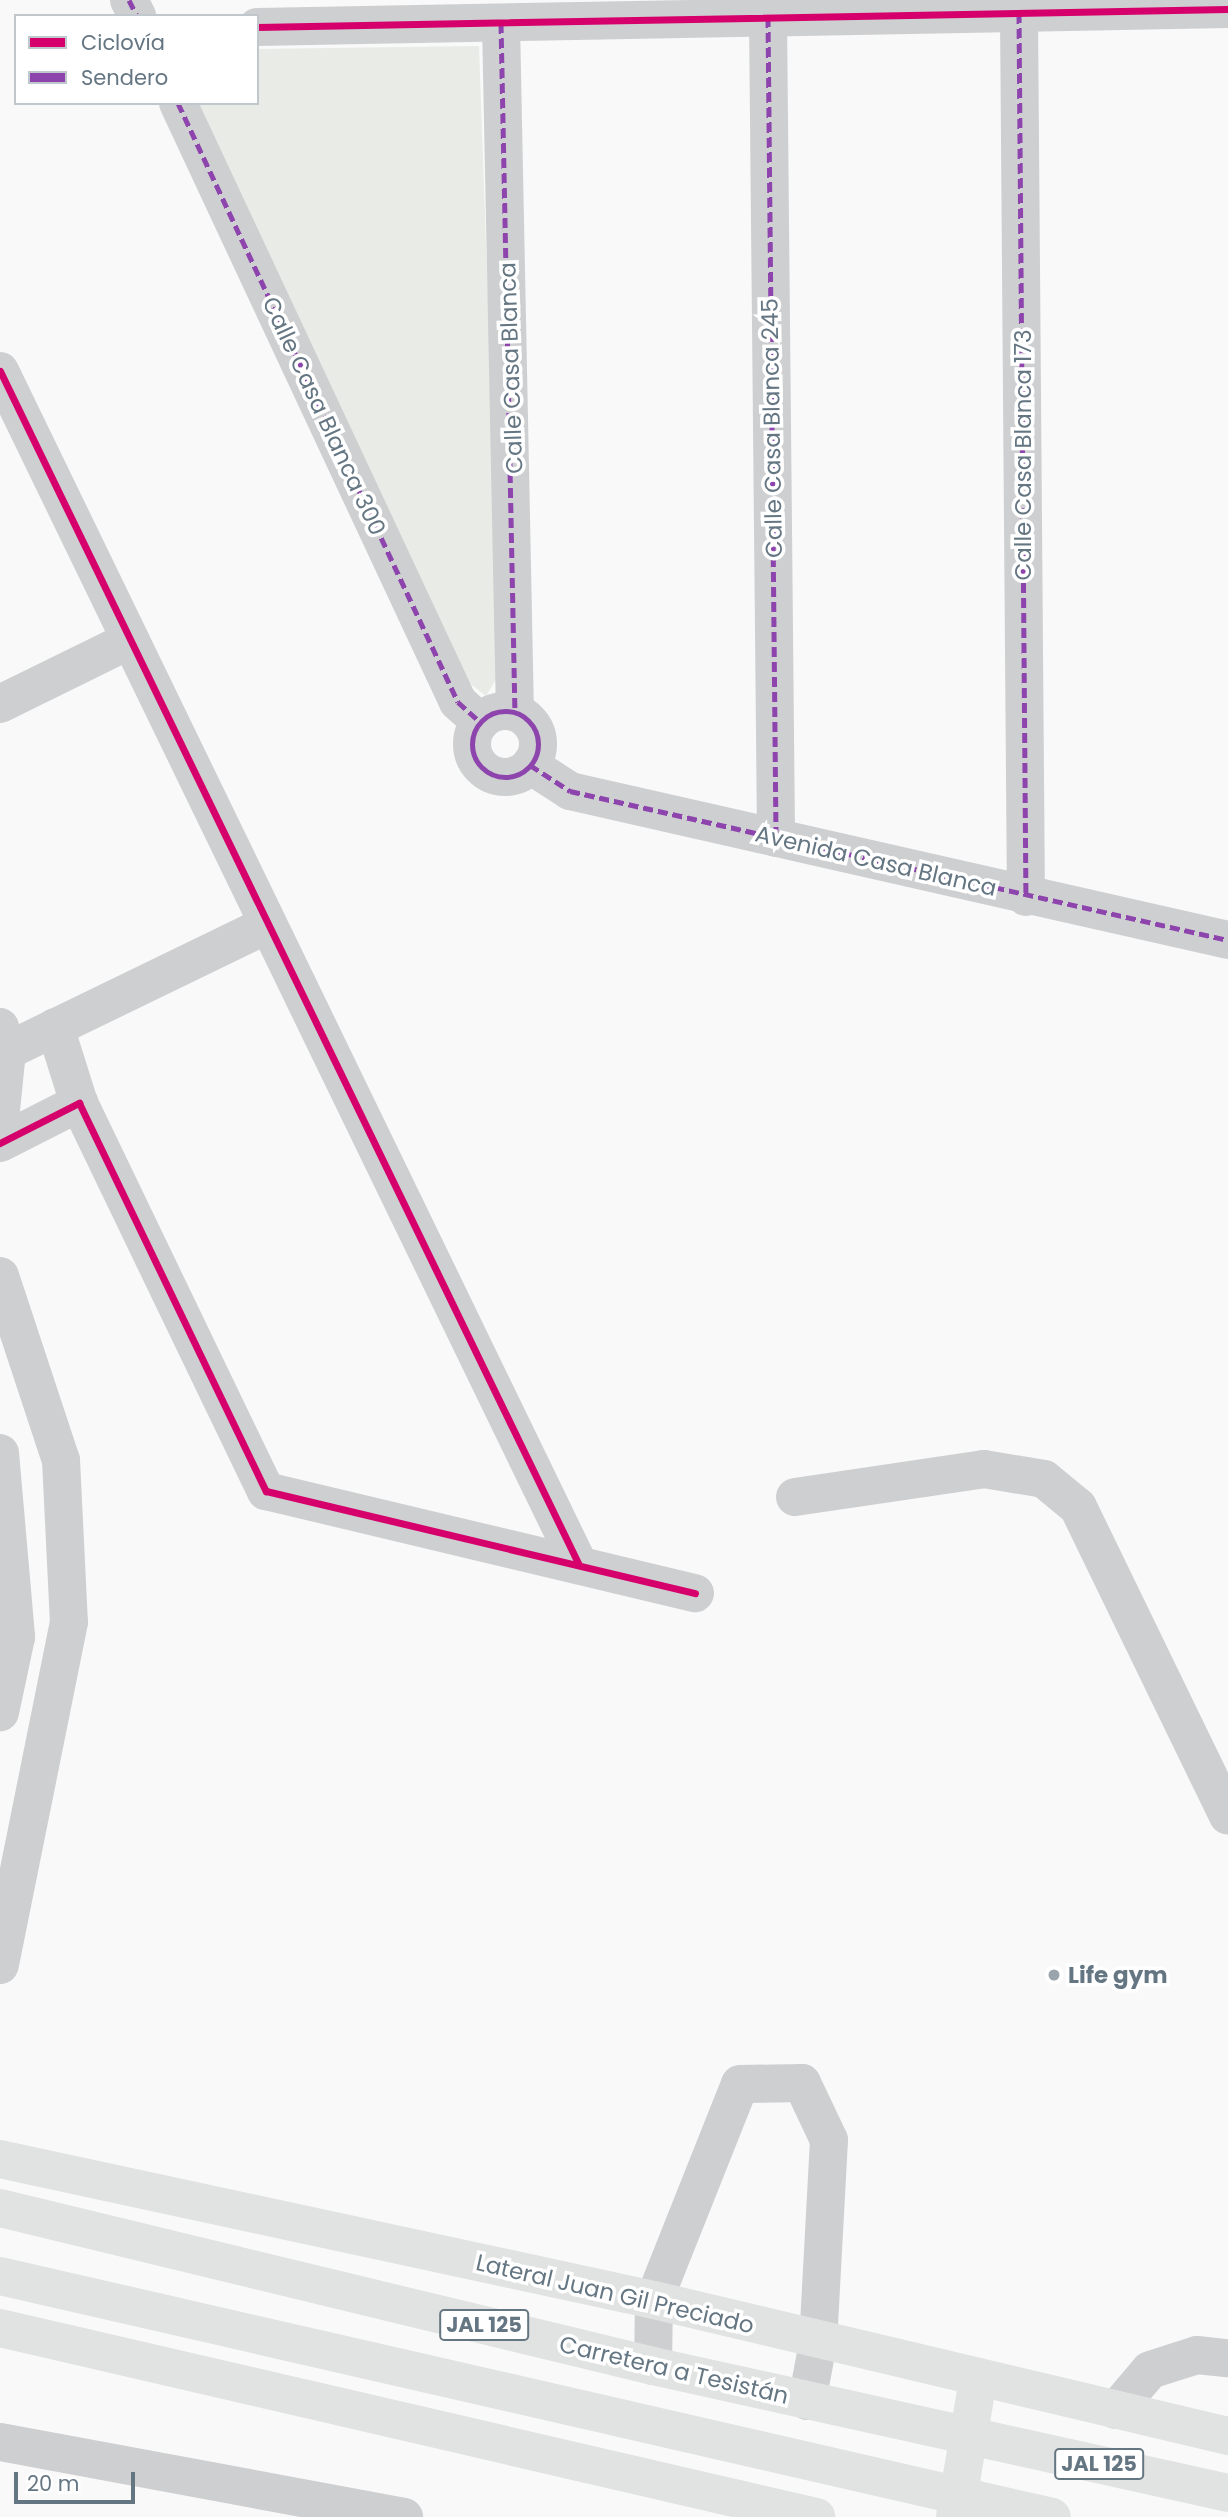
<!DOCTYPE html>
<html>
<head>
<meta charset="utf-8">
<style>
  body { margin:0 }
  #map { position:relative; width:1228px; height:2517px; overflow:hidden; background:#f9f9f9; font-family:Poppins,sans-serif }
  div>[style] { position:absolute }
  .green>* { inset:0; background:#e8ebe6 }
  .minor>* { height:38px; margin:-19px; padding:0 19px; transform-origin:19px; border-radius:19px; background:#cecfd0 }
  .minor>.ring { margin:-19px; padding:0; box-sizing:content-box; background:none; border:38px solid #cecfd0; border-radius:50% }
  .major>* { height:38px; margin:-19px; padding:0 19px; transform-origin:19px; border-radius:19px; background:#e1e2e2 }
  .quiet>* { height:5px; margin-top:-2.5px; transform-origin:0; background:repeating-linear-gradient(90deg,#8e44ad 0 10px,transparent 0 15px) }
  .quiet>.ring { margin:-2.5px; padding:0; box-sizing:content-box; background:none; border:5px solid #8e44ad; border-radius:50% }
  .cycleway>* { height:7px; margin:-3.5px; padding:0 3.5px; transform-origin:3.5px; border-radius:3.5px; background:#d6006c }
  .dots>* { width:19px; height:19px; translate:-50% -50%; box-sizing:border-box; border:4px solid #fff; border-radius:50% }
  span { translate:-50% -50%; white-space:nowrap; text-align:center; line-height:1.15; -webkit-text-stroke:7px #fff; paint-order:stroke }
  .shield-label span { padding:2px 5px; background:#fff; border:2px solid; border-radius:5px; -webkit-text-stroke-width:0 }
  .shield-label { font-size:21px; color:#657683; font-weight:700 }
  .street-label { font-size:23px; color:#657683 }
  .poi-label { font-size:23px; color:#657683; font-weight:700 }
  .left { translate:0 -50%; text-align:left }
  .legend { position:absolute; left:14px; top:14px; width:245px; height:91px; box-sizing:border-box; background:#fff; border:2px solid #c1c8cd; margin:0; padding:9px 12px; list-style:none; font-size:21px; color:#657683 }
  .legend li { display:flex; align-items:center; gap:14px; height:35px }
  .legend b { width:35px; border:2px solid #c1c8cd }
  .scale { position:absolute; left:14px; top:2472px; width:121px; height:32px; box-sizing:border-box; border:4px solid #657683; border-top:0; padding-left:9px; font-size:21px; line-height:24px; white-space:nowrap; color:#657683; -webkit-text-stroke:5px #fff; paint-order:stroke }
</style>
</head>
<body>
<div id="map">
  <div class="green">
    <i style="clip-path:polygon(479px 46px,501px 671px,486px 696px,468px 682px,199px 103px,257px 103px,257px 49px)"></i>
  </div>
  <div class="minor">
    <i style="left:129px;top:0;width:18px;rotate:63deg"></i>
    <i style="left:1019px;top:13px;width:884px;rotate:89.55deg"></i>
    <i style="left:768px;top:17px;width:821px;rotate:89.44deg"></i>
    <i style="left:501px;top:23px;width:689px;rotate:88.84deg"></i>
    <i style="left:257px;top:27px;width:971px;rotate:-1.06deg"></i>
    <i style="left:178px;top:103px;width:661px;rotate:64.95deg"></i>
    <i style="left:458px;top:702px;width:30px;rotate:42deg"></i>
    <i style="left:0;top:371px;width:1327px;rotate:64.13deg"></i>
    <i style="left:0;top:704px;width:145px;rotate:-26.2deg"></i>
    <i class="ring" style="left:472px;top:711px;width:28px;height:28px"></i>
    <i style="left:530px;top:765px;width:48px;rotate:33deg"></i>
    <i style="left:570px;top:791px;width:675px;rotate:12.76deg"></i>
    <i style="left:0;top:1027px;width:25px;rotate:74deg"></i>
    <i style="left:7px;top:1051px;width:69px;rotate:95.8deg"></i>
    <i style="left:55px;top:1027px;width:80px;rotate:72.5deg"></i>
    <i style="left:7px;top:1051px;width:290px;rotate:-25.9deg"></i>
    <i style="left:0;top:1143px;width:89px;rotate:-26.9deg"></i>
    <i style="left:79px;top:1103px;width:431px;rotate:64.3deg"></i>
    <i style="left:266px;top:1491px;width:441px;rotate:13.4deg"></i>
    <i style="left:0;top:1276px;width:194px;rotate:71.7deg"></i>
    <i style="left:61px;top:1460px;width:162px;rotate:87.2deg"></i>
    <i style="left:69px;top:1622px;width:350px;rotate:101.4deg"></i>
    <i style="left:0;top:1453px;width:185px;rotate:85deg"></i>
    <i style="left:16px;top:1637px;width:77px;rotate:102deg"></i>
    <i style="left:795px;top:1497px;width:191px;rotate:-8.4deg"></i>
    <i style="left:984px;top:1469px;width:61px;rotate:9.5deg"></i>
    <i style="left:1044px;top:1479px;width:44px;rotate:39.5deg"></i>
    <i style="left:1078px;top:1507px;width:343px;rotate:64.1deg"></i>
    <i style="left:653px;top:2366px;width:66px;rotate:-89.1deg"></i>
    <i style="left:654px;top:2300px;width:232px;rotate:-68.3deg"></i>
    <i style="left:740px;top:2084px;width:62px;rotate:-0.9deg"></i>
    <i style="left:802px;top:2083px;width:63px;rotate:64.7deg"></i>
    <i style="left:829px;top:2140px;width:203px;rotate:93.1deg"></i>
    <i style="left:818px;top:2343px;width:59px;rotate:100.7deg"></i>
    <i style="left:1116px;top:2410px;width:52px;rotate:-49.6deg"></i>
    <i style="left:1150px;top:2370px;width:49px;rotate:-17.7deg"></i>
    <i style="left:1197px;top:2355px;width:31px;rotate:6deg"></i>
    <i style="left:0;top:2442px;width:411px;rotate:10.5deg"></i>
  </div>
  <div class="major">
    <i style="left:0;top:2159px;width:669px;rotate:12.17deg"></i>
    <i style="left:654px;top:2300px;width:590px;rotate:13.33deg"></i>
    <i style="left:0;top:2208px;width:672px;rotate:13.6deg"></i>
    <i style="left:653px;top:2366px;width:589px;rotate:12.45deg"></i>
    <i style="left:0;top:2276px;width:1079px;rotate:12.9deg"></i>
    <i style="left:0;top:2328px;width:838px;rotate:13.04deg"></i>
    <i style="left:955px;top:2517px;width:139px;rotate:-80.5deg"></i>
  </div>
  <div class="quiet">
    <i style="left:129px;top:0;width:18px;rotate:63deg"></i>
    <i style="left:1019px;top:13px;width:884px;rotate:89.55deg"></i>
    <i style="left:768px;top:17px;width:821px;rotate:89.44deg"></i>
    <i style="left:501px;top:23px;width:689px;rotate:88.84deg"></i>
    <i style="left:178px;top:103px;width:661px;rotate:64.95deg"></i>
    <i style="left:458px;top:702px;width:30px;rotate:42deg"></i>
    <i class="ring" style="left:472px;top:711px;width:61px;height:61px"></i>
    <i style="left:530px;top:765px;width:48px;rotate:33deg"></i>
    <i style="left:570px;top:791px;width:675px;rotate:12.76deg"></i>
  </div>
  <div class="cycleway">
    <i style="left:257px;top:27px;width:971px;rotate:-1.06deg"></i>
    <i style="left:0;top:371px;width:1327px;rotate:64.13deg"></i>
    <i style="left:0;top:1143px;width:89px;rotate:-26.9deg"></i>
    <i style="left:79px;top:1103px;width:431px;rotate:64.3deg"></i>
    <i style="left:266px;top:1491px;width:441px;rotate:13.4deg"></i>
  </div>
  <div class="dots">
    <i style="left:1054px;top:1975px;background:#99a4ac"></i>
  </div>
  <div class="shield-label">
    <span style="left:484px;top:2325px">JAL 125</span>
    <span style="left:1099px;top:2464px">JAL 125</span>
  </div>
  <div class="street-label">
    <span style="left:511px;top:368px;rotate:-92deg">Calle Casa Blanca</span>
    <span style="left:324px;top:416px;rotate:65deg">Calle Casa Blanca 300</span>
    <span style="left:772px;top:428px;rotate:-91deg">Calle Casa Blanca 245</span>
    <span style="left:1023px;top:455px;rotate:-90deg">Calle Casa Blanca 173</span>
    <span style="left:876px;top:861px;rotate:13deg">Avenida Casa Blanca</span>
    <span style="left:615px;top:2294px;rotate:13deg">Lateral Juan Gil Preciado</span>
    <span style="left:674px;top:2370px;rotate:13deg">Carretera a Tesistán</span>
  </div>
  <div class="poi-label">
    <span class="left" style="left:1068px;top:1975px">Life gym</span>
  </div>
  <ul class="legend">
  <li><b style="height:9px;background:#d6006c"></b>Ciclovía</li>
  <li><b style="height:9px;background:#8e44ad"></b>Sendero</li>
  </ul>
  <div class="scale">20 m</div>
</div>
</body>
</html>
